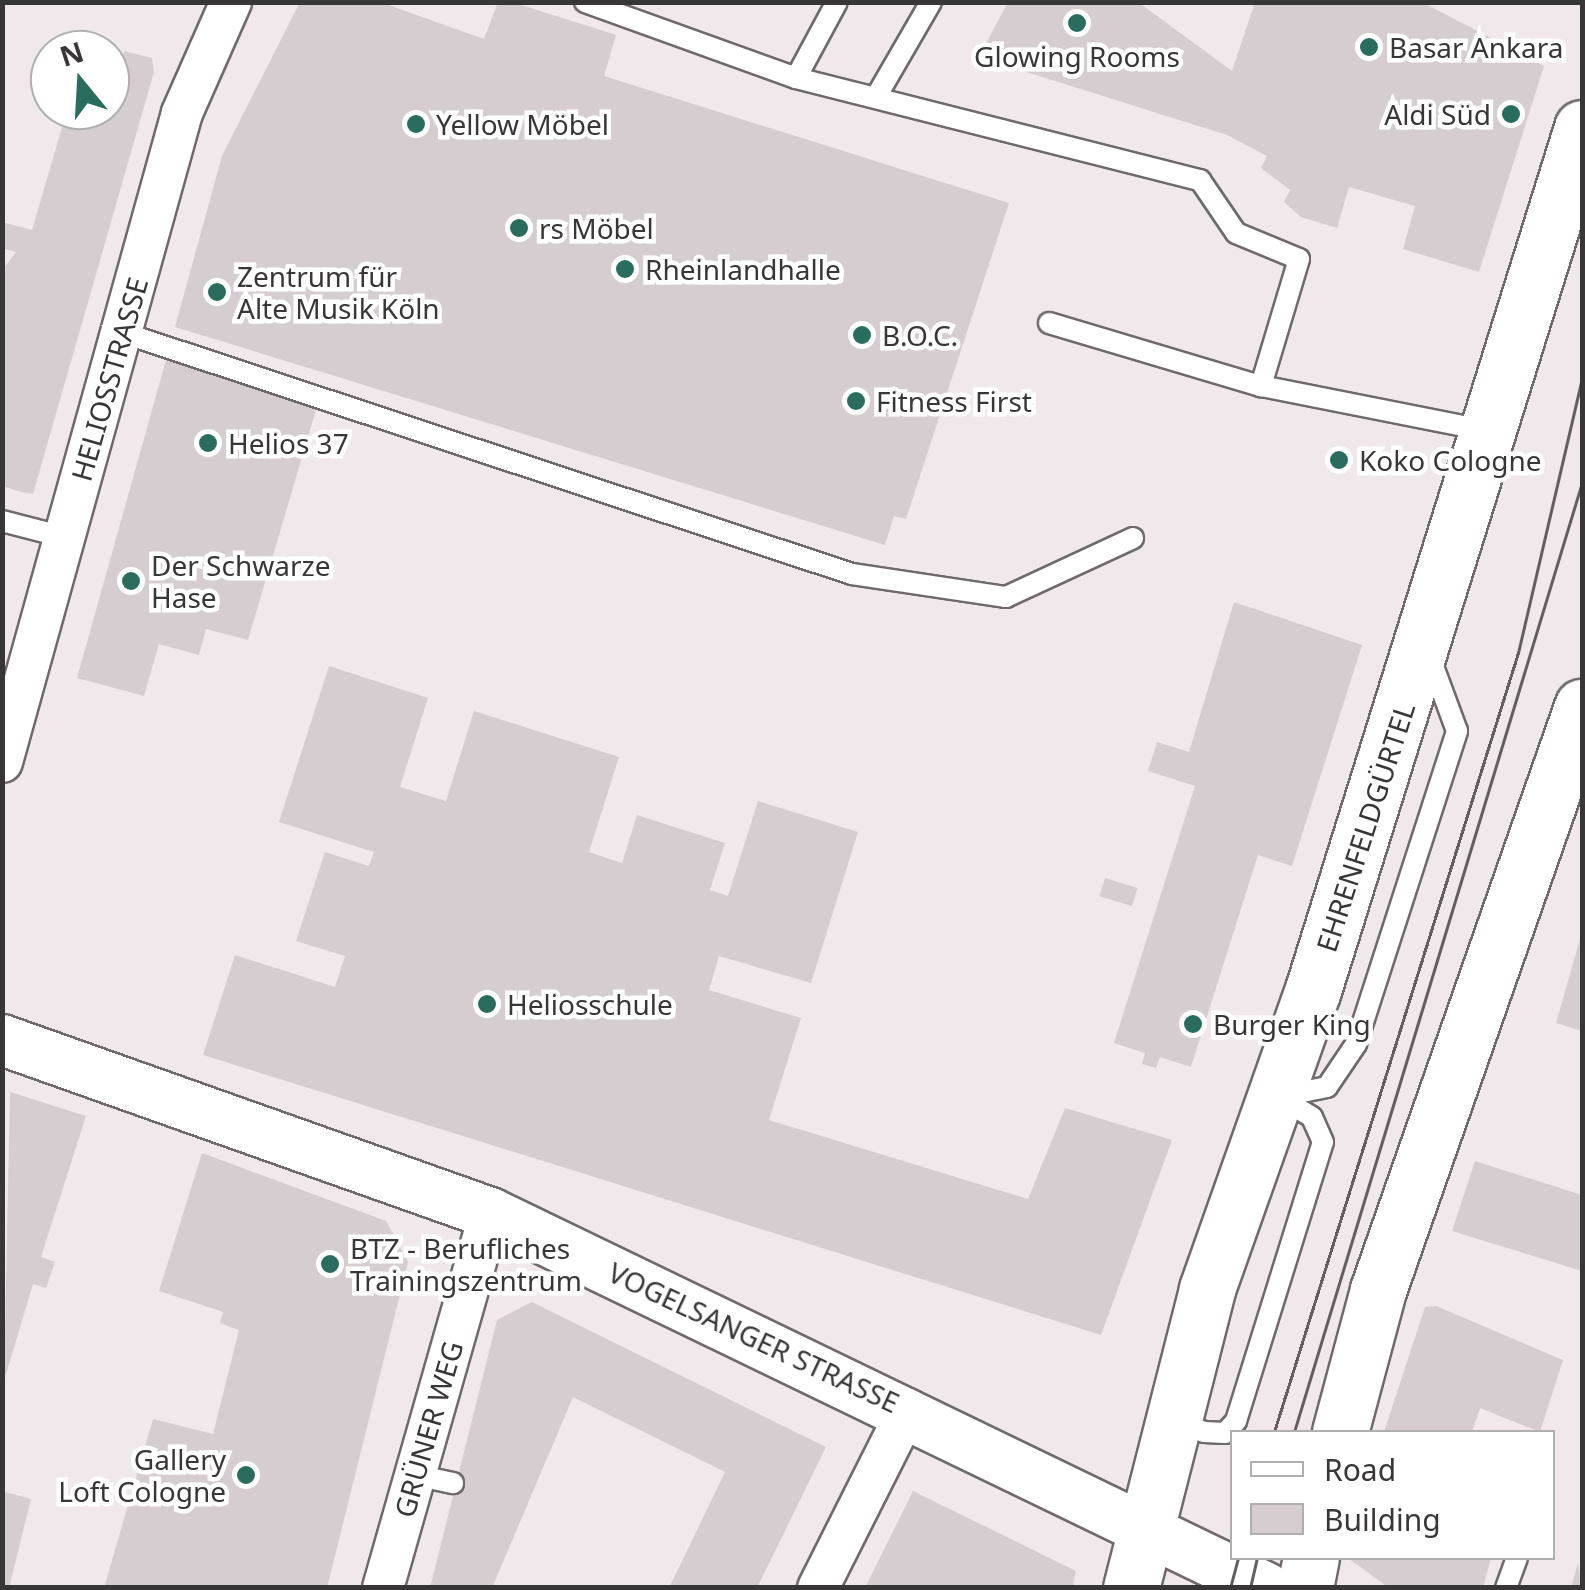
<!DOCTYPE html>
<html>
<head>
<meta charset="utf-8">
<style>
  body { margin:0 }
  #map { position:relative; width:1585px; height:1590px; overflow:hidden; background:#f0e8ea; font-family:"Noto Sans",sans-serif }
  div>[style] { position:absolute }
  .building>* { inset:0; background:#d5cdd0; transform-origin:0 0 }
  .roads { filter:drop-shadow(2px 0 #70696b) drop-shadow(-2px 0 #70696b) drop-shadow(0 2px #70696b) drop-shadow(0 -2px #70696b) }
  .service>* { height:20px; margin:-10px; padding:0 10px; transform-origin:10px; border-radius:10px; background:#fff }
  .minor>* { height:40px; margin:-20px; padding:0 20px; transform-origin:20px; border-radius:20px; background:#fff }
  .tertiary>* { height:50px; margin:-25px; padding:0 25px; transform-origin:25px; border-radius:25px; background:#fff }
  .secondary>* { height:55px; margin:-27.5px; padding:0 27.5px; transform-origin:27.5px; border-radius:27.5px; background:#fff }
  .tram>* { height:2.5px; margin:-1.25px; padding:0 1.25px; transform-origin:1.25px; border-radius:1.25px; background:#635f60 }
  .dots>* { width:28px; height:28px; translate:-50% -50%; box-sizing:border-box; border:5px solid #fff; border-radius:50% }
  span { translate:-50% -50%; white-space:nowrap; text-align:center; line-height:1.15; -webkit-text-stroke:9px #fff; paint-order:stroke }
  .poi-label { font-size:28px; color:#393637 }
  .left { translate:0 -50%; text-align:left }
  .right { translate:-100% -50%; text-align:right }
  .street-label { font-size:28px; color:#393637 }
  .frame { position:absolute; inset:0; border:5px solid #393637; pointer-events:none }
  .legend { position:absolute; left:1230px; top:1430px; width:325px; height:130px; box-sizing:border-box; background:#fff; border:2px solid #b0afaf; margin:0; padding:12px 18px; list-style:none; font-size:30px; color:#393637 }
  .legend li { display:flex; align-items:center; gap:20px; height:50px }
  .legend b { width:50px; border:2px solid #b0afaf }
  .north { position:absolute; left:30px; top:30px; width:100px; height:100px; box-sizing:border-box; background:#fff; border:2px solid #b0afaf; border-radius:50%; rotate:342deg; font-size:28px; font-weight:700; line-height:40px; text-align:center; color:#393637 }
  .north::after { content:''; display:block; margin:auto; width:35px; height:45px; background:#2a6d5f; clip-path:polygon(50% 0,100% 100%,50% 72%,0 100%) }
</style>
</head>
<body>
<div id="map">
  <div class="building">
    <i style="clip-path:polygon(300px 2px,380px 2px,484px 39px,498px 2px,512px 2px,616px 35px,604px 76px,1009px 203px,906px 519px,894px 516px,885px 545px,175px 327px,222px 156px)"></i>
    <i style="clip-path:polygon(1008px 2px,1138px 2px,1232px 71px,1255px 2px,1422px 2px,1544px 66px,1479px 272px,1403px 249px,1415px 206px,1349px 187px,1337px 228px,1301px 217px,1284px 202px,1290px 190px,1261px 168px,1267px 156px,1227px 135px,979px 57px)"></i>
    <i style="clip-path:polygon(124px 51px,152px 58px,154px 72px,33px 494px,18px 491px,2px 486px,2px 271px,16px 252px,2px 248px,2px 222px,32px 230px,67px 110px,110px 110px)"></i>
    <i style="clip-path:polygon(166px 360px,318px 403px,248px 640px,206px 629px,199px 655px,159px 644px,144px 696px,77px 678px)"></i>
    <i style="clip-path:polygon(1234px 602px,1362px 645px,1292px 866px,1258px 855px,1191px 1067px,1160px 1057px,1156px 1068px,1142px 1064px,1145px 1053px,1114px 1043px,1195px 786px,1148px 771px,1157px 742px,1189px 752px)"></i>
    <i style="clip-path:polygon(329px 666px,428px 698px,400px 787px,446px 801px,474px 711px,619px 757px,589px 852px,622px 863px,637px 815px,725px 843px,710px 890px,728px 896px,758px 801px,858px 832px,811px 983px,719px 956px,709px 990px,801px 1018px,769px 1120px,1028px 1199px,1065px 1108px,1172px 1140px,1101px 1335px,203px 1055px,235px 955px,335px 987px,345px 956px,296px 941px,325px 852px,369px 866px,374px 852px,279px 822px)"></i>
    <i style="left:1105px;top:878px;width:34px;height:19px;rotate:17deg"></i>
    <i style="clip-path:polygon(1582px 932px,1582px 1031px,1556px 1023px)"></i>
    <i style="clip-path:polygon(10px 1092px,86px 1116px,41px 1257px,55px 1262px,46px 1288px,33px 1284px,4px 1381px)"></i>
    <i style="clip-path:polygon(202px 1153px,386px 1221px,408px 1262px,327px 1588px,104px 1588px,153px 1419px,213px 1434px,239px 1330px,220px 1323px,223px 1312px,159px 1291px)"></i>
    <i style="clip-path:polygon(1475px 1161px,1582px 1195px,1582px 1271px,1452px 1231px)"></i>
    <i style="clip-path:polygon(532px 1302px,826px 1447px,757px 1588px,669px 1588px,725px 1472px,573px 1397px,492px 1588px,430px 1588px,497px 1320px)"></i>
    <i style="clip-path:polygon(1436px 1306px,1563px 1360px,1540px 1432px,1480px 1408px,1472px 1432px,1384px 1432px,1425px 1307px)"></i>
    <i style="clip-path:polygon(2px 1491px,31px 1499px,9px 1588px,2px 1588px)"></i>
    <i style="clip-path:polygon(913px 1491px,1076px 1571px,1072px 1588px,865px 1588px)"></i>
    <i style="clip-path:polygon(1348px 1558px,1491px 1558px,1483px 1588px,1389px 1588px)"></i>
    <i style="clip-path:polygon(1578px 1563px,1582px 1588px,1571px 1588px)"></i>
  </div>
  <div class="roads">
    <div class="service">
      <i style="left:585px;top:2px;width:224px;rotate:19.8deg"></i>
      <i style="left:796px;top:78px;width:417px;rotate:14.2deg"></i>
      <i style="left:1200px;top:180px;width:64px;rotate:55.8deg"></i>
      <i style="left:1236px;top:233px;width:68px;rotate:22.4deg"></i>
      <i style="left:1299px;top:259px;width:133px;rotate:106.7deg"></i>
      <i style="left:796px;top:78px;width:86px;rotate:-61.7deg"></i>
      <i style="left:876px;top:97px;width:110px;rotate:-59.9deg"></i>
      <i style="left:1049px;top:323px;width:221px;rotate:16.6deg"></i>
      <i style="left:1261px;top:386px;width:227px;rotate:11.2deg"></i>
      <i style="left:124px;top:333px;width:767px;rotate:18.32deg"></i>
      <i style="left:852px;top:574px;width:156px;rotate:8.5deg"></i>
      <i style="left:1006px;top:597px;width:140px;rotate:-24.9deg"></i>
      <i style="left:2px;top:521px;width:64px;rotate:14.5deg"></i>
      <i style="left:1278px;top:1097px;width:50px;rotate:-11.5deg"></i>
      <i style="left:1327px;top:1087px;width:52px;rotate:-56deg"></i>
      <i style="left:1356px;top:1044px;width:329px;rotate:-72.1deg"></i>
      <i style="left:1457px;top:731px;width:78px;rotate:-110.3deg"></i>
      <i style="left:1174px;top:1421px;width:32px;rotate:20deg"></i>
      <i style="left:1204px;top:1432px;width:21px;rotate:3deg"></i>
      <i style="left:1225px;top:1433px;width:16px;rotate:-47deg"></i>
      <i style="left:1236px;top:1421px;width:292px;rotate:-72.7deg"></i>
      <i style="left:1323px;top:1142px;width:27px;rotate:-114deg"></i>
      <i style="left:1312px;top:1117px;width:37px;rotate:-149deg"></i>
      <i style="left:415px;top:1475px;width:39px;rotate:12deg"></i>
      <i style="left:1506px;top:1588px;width:32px;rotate:-70deg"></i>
    </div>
    <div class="minor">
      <i style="left:2px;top:762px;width:673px;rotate:-74.5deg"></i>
      <i style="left:182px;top:113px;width:121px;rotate:-66.2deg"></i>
      <i style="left:383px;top:1588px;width:390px;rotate:-74.1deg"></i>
      <i style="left:818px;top:1588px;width:200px;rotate:-63.3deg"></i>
    </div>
    <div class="tertiary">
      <i style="left:2px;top:1040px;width:518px;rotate:19.52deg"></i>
      <i style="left:490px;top:1213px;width:862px;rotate:25.79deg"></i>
    </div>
    <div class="secondary">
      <i style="left:1340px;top:1432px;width:147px;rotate:-75deg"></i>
      <i style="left:1378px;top:1290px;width:618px;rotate:-70.71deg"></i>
      <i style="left:1131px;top:1588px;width:309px;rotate:-75.7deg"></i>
      <i style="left:1207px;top:1289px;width:317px;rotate:-70.5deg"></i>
      <i style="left:1313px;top:990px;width:903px;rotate:-72.67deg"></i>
      <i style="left:1305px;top:1588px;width:31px;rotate:-79deg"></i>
    </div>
  </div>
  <div class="tram">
    <i style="left:1274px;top:1432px;width:816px;rotate:-72.61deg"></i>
    <i style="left:1518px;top:653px;width:281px;rotate:-76.9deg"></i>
    <i style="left:1294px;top:1432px;width:993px;rotate:-73.13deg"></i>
    <i style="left:1230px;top:1588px;width:31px;rotate:-75deg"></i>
    <i style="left:1250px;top:1588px;width:31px;rotate:-77deg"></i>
  </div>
  <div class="dots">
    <i style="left:1077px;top:23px;background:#2a6d5f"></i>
    <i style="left:1369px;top:47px;background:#2a6d5f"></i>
    <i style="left:1511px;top:114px;background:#2a6d5f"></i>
    <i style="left:416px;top:124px;background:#2a6d5f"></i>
    <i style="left:519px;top:228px;background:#2a6d5f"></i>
    <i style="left:625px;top:269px;background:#2a6d5f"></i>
    <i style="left:217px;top:292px;background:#2a6d5f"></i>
    <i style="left:862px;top:335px;background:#2a6d5f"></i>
    <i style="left:856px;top:401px;background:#2a6d5f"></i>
    <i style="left:208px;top:443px;background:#2a6d5f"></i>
    <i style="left:1339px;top:460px;background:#2a6d5f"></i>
    <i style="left:131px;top:581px;background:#2a6d5f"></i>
    <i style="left:487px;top:1004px;background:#2a6d5f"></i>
    <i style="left:1193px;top:1024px;background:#2a6d5f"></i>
    <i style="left:330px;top:1264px;background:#2a6d5f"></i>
    <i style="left:246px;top:1475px;background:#2a6d5f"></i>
  </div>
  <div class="poi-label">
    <span class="left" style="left:1389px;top:47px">Basar Ankara</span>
    <span style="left:1077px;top:56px">Glowing Rooms</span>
    <span class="right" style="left:1491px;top:114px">Aldi Süd</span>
    <span class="left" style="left:436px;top:124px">Yellow Möbel</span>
    <span class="left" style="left:539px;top:228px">rs Möbel</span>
    <span class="left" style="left:645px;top:269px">Rheinlandhalle</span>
    <span class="left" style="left:237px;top:292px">Zentrum für<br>Alte Musik Köln</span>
    <span class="left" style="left:882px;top:335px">B.O.C.</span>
    <span class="left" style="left:876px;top:401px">Fitness First</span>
    <span class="left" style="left:228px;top:443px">Helios 37</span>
    <span class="left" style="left:1359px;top:460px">Koko Cologne</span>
    <span class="left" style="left:151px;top:581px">Der Schwarze<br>Hase</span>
    <span class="left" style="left:507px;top:1004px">Heliosschule</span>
    <span class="left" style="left:1213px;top:1024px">Burger King</span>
    <span class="left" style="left:350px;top:1264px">BTZ - Berufliches<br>Trainingszentrum</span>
    <span class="right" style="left:226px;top:1475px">Gallery<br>Loft Cologne</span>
  </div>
  <div class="street-label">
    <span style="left:109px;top:379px;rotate:-74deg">HELIOSSTRASSE</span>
    <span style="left:1365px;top:827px;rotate:-72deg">EHRENFELDGÜRTEL</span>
    <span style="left:754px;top:1337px;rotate:25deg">VOGELSANGER STRASSE</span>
    <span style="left:428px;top:1429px;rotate:-74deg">GRÜNER WEG</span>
  </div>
  <div class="frame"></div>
  <ul class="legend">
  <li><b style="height:12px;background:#fff"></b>Road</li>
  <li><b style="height:28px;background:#d5cdd0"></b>Building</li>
  </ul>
  <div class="north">N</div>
</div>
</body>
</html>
